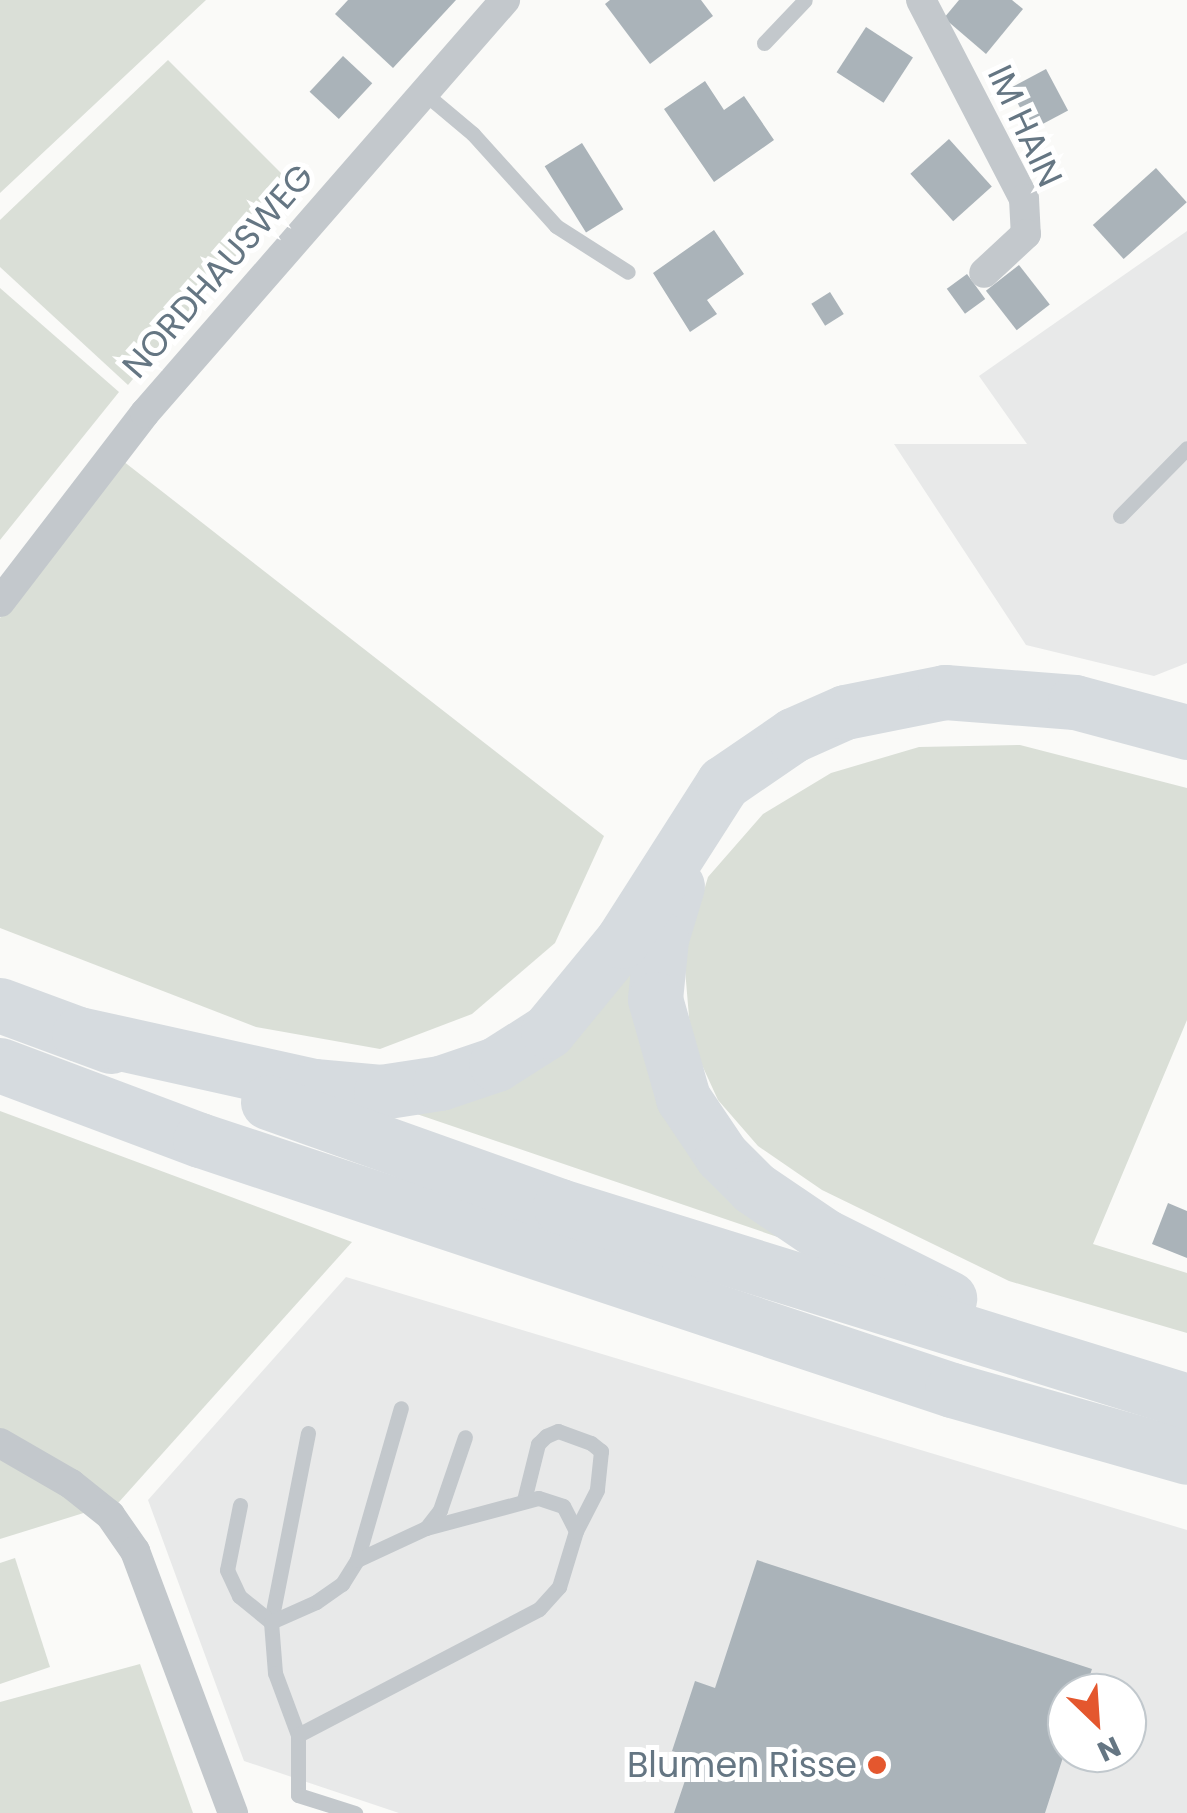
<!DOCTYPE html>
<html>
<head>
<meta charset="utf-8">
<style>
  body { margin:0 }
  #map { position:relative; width:1187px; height:1813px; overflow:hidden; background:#fafaf8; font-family:Poppins,sans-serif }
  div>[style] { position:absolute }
  .built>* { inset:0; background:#e8e9e9 }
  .green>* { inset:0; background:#dadfd7 }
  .building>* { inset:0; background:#aab3b9; transform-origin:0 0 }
  .service>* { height:15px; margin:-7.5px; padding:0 7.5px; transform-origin:7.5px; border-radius:7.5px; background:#c3c8cc }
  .minor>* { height:30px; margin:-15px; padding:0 15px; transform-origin:15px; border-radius:15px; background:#c3c8cc }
  .motorway>* { height:55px; margin:-27.5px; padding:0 27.5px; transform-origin:27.5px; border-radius:27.5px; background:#d6dbdf }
  .dots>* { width:28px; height:28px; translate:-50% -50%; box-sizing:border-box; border:5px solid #fff; border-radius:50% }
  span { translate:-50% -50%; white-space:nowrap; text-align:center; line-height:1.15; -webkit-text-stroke:10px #fff; paint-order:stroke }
  .street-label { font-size:35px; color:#657683 }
  .poi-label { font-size:35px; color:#657683 }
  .right { translate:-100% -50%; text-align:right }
  .north { position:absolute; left:1047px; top:1673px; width:100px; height:100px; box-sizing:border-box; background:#fff; border:2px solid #c1c8cd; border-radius:50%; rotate:155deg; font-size:28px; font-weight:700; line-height:40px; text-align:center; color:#657683 }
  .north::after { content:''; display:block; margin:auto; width:35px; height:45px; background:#e4572e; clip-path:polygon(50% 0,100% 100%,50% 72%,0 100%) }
</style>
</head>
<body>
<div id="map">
  <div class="built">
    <i style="clip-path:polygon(1187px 231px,1187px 663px,1154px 676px,1026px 645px,894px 444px,1027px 444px,979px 376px)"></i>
    <i style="clip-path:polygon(evenodd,346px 1277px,1187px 1530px,1187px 1813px,399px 1813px,244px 1761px,148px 1500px,346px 1277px,1067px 1693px,1127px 1693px,1127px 1753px,1067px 1753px,1067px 1693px)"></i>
  </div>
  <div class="green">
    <i style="clip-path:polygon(0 0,206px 0,0 193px)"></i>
    <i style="clip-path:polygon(168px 60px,294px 186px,128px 385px,0 267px,0 220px)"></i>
    <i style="clip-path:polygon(0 288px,119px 392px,0 540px)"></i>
    <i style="clip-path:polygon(123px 461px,604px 836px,555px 943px,472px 1014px,380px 1049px,256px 1027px,0 928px,0 618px)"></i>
    <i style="clip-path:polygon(1020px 745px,1187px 788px,1187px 1020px,1093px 1244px,1187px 1273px,1187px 1333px,1009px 1281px,822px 1190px,758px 1146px,718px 1100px,691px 1041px,684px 957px,708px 877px,763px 814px,831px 773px,919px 747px)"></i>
    <i style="clip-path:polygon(647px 930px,643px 1019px,813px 1249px,402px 1109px)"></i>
    <i style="clip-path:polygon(0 1111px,352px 1242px,119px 1502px,0 1539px)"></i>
    <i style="clip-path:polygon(15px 1558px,50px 1667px,0 1684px,0 1563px)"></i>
    <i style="clip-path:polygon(140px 1664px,193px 1813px,0 1813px,0 1702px)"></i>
  </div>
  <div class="building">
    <i style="clip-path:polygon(348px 0,456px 0,393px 68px,335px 14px)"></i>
    <i style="clip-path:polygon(610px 0,701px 0,713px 16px,650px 64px,605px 4px)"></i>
    <i style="clip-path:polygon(959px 0,1012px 0,1023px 9px,986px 54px,944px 18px)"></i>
    <i style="left:866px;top:27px;width:56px;height:54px;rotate:33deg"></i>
    <i style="left:343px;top:56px;width:40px;height:49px;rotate:43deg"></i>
    <i style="left:1046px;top:69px;width:47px;height:41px;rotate:62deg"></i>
    <i style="clip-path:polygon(705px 81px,724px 110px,744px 96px,774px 140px,714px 182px,664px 109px)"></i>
    <i style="left:949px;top:139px;width:64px;height:52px;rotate:48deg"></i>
    <i style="left:582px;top:143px;width:78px;height:44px;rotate:58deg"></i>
    <i style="left:1156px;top:168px;width:46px;height:85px;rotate:48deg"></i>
    <i style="clip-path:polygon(714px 230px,744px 274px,707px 300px,717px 314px,690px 332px,653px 273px)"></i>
    <i style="left:1019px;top:265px;width:50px;height:42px;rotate:52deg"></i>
    <i style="left:967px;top:274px;width:31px;height:25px;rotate:54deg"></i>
    <i style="left:830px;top:292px;width:26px;height:22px;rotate:58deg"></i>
    <i style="clip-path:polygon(1168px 1203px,1187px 1211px,1187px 1258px,1152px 1244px)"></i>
    <i style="clip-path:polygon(757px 1560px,1092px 1669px,1084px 1693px,1067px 1693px,1067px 1745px,1045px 1813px,674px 1813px,693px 1757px,672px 1751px,695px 1681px,715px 1688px)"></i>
  </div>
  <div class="service">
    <i style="left:764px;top:43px;width:59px;rotate:-46.4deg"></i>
    <i style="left:423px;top:92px;width:65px;rotate:40deg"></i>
    <i style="left:473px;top:134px;width:124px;rotate:47.9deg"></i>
    <i style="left:556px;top:226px;width:85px;rotate:32.6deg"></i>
    <i style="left:1120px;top:516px;width:95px;rotate:-45.4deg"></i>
    <i style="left:308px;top:1433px;width:193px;rotate:101.1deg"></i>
    <i style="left:271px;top:1622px;width:51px;rotate:85.5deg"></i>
    <i style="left:275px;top:1673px;width:66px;rotate:69.6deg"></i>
    <i style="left:298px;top:1735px;width:60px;rotate:90deg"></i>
    <i style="left:298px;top:1795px;width:60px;rotate:17.5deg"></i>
    <i style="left:524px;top:1500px;width:58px;rotate:-76deg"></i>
    <i style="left:538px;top:1444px;width:11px;rotate:-45deg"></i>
    <i style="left:546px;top:1436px;width:13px;rotate:-23deg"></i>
    <i style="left:558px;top:1431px;width:35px;rotate:20deg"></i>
    <i style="left:591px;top:1443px;width:13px;rotate:39deg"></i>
    <i style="left:601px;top:1451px;width:39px;rotate:96deg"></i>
    <i style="left:597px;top:1490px;width:46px;rotate:117.1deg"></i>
    <i style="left:240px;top:1505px;width:66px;rotate:101.3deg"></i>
    <i style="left:227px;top:1570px;width:29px;rotate:65deg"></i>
    <i style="left:239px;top:1596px;width:41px;rotate:39.1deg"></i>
    <i style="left:271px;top:1622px;width:49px;rotate:-24deg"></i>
    <i style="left:316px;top:1602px;width:32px;rotate:-35deg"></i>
    <i style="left:342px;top:1584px;width:28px;rotate:-58deg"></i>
    <i style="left:357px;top:1560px;width:158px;rotate:-73.9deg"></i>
    <i style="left:357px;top:1560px;width:76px;rotate:-24.9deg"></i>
    <i style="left:426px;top:1528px;width:23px;rotate:-52deg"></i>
    <i style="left:440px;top:1510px;width:77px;rotate:-71.1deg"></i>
    <i style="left:298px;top:1735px;width:272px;rotate:-27.6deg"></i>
    <i style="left:539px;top:1609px;width:30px;rotate:-48deg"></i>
    <i style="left:559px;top:1587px;width:59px;rotate:-73.1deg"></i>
    <i style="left:576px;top:1531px;width:28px;rotate:-117deg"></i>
    <i style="left:563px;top:1506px;width:26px;rotate:-162deg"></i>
    <i style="left:538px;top:1498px;width:116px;rotate:165deg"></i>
  </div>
  <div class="minor">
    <i style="left:921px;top:0;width:224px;rotate:62.6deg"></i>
    <i style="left:1024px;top:199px;width:35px;rotate:87deg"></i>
    <i style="left:1026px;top:234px;width:57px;rotate:137.1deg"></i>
    <i style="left:0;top:602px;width:238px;rotate:-52.5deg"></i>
    <i style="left:145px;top:413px;width:548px;rotate:-48.92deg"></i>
    <i style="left:0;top:1443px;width:82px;rotate:30deg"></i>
    <i style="left:71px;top:1484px;width:50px;rotate:38.5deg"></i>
    <i style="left:110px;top:1515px;width:44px;rotate:55.2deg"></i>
    <i style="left:135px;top:1551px;width:280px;rotate:69.5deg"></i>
  </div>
  <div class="motorway">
    <i style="left:677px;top:886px;width:55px;rotate:106.8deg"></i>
    <i style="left:661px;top:939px;width:60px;rotate:95.7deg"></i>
    <i style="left:655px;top:999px;width:103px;rotate:74.2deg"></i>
    <i style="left:683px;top:1098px;width:70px;rotate:56.1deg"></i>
    <i style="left:722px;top:1156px;width:45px;rotate:45deg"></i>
    <i style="left:754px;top:1188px;width:86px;rotate:34.1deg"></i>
    <i style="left:825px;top:1236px;width:139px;rotate:26.6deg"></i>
    <i style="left:0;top:1005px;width:118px;rotate:20.3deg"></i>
    <i style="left:79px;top:1034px;width:241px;rotate:12.5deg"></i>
    <i style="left:314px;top:1086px;width:67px;rotate:5.1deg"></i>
    <i style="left:381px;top:1092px;width:60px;rotate:-8.7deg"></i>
    <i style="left:440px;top:1083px;width:59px;rotate:-18.7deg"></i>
    <i style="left:496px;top:1064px;width:62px;rotate:-32.4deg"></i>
    <i style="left:548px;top:1031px;width:117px;rotate:-50.6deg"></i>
    <i style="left:622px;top:941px;width:188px;rotate:-57.4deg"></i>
    <i style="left:723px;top:783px;width:85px;rotate:-34.4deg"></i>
    <i style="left:793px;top:735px;width:57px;rotate:-23.9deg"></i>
    <i style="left:845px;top:712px;width:102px;rotate:-11.3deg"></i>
    <i style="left:945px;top:692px;width:130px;rotate:4.4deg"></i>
    <i style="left:1075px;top:702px;width:116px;rotate:15deg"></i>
    <i style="left:0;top:1065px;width:214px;rotate:20.6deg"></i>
    <i style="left:200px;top:1140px;width:792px;rotate:18.39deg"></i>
    <i style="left:952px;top:1390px;width:244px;rotate:15.9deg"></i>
    <i style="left:268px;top:1102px;width:310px;rotate:19.6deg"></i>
    <i style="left:560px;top:1206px;width:657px;rotate:17.28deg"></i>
  </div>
  <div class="dots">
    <i style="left:877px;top:1765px;background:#e4572e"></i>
  </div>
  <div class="street-label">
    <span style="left:1025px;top:126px;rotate:65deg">IM HAIN</span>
    <span style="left:218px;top:271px;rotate:-49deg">NORDHAUSWEG</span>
  </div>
  <div class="poi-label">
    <span class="right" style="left:857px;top:1765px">Blumen Risse</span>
  </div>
  <div class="north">N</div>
</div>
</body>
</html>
